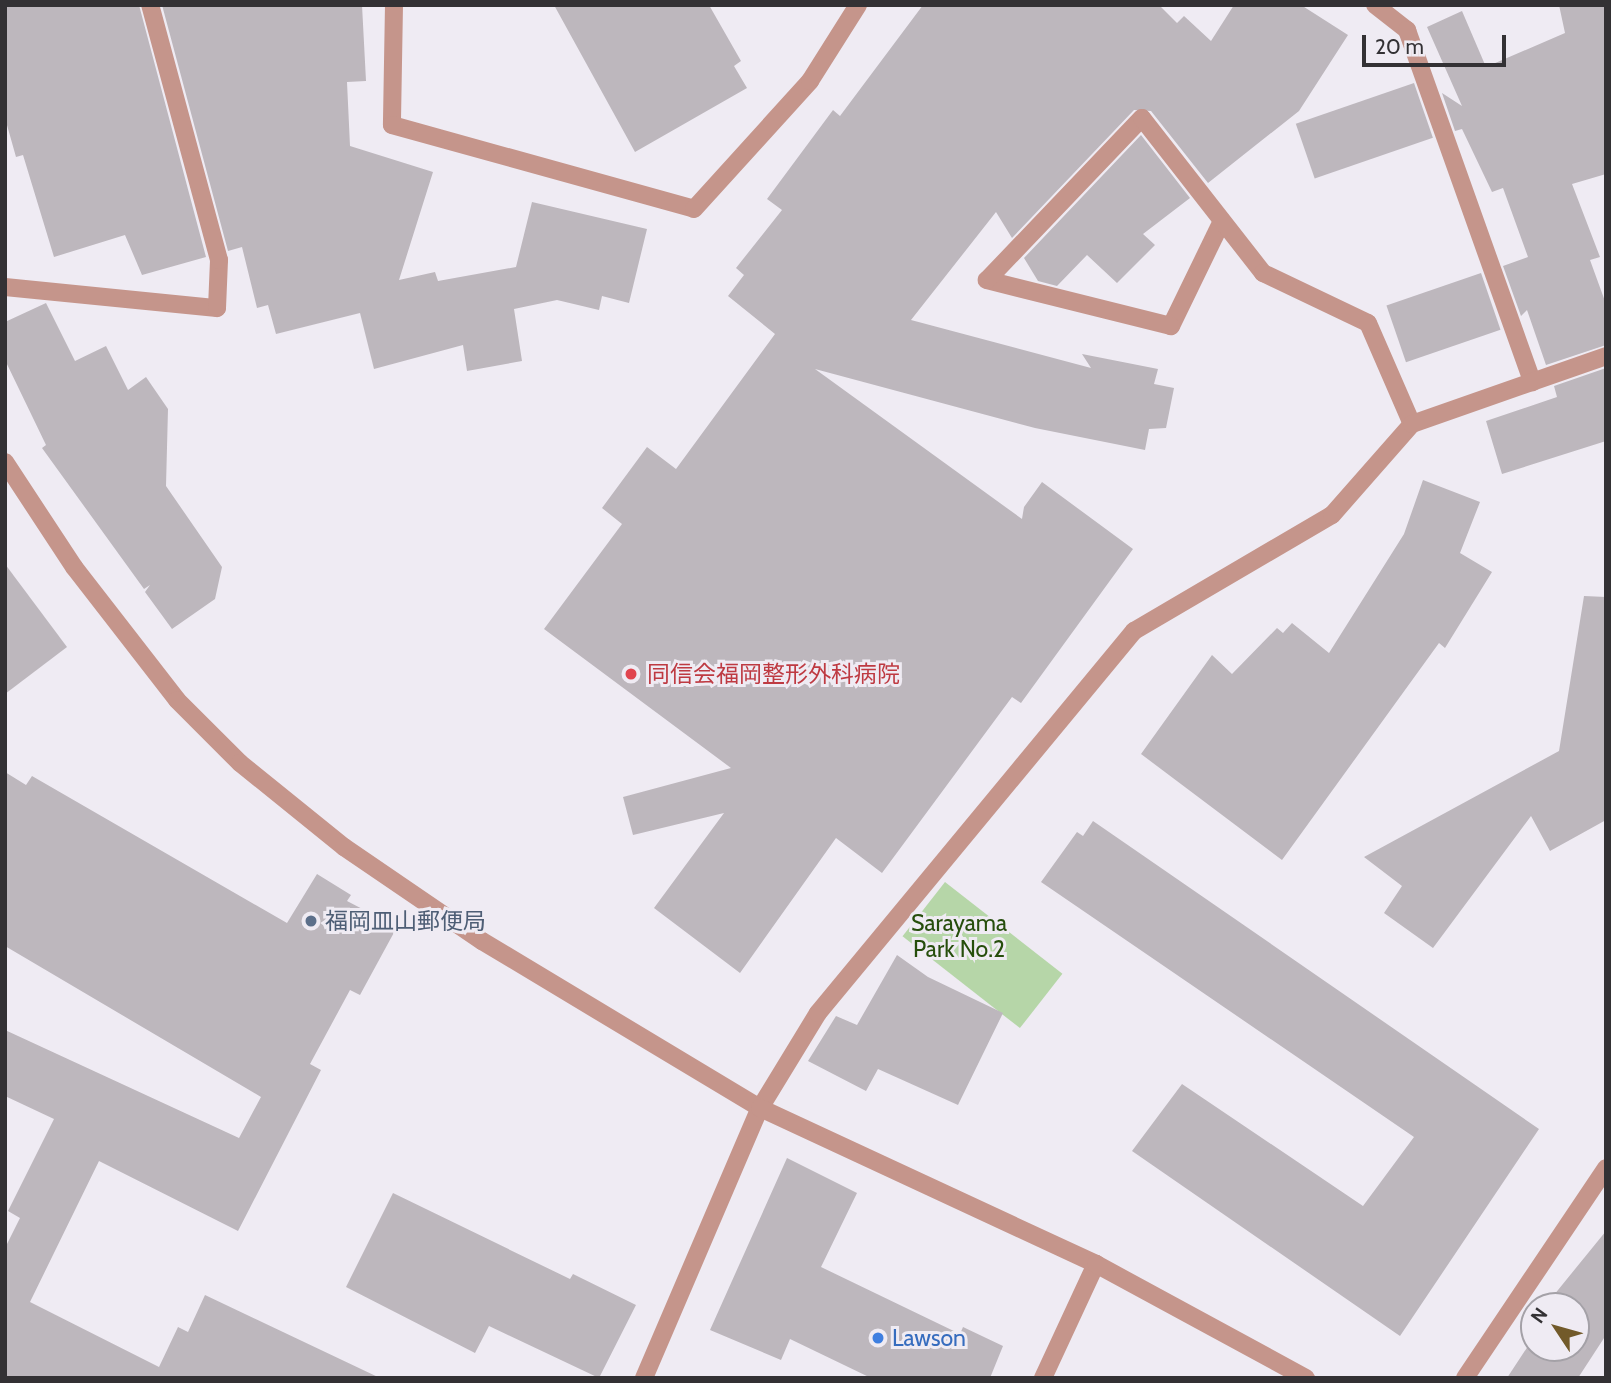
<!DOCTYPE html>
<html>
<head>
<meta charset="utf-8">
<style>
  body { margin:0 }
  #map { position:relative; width:1611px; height:1383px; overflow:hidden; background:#efebf3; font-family:Cabin,"Noto Sans JP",sans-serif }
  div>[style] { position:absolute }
  .green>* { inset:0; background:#b6d6a8; transform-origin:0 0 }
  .building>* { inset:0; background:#bdb7bd; transform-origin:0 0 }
  .minor>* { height:18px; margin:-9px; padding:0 9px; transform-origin:9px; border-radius:9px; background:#c5958b }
  .tertiary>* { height:18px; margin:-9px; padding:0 9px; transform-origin:9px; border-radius:9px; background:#c5958b }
  .dots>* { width:19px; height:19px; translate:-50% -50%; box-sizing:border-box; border:4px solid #efebf3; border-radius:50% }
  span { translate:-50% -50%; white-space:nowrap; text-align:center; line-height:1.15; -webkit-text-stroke:6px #efebf3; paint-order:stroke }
  .health-label { font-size:23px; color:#be3a42 }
  .left { translate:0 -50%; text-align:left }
  .service-label { font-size:23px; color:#4e5e75 }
  .park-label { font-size:23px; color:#264e0c }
  .shop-label { font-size:23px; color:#366cbe }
  .frame { position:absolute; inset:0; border:7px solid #333134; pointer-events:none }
  .north { position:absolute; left:1520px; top:1292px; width:70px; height:70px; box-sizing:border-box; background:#efebf3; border:2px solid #a4a1a7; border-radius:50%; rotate:306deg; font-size:19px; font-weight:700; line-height:28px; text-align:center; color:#333134 }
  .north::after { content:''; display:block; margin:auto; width:24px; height:32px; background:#725a2a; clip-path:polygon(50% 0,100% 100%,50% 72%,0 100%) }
  .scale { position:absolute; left:1362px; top:35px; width:144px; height:32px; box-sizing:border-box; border:4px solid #333134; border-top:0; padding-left:9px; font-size:21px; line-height:24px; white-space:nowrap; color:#333134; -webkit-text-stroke:5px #efebf3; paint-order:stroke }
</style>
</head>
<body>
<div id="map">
  <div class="green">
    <i style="left:945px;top:882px;width:149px;height:69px;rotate:38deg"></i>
  </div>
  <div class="building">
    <i style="clip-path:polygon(5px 5px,139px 5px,206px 257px,142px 275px,125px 235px,54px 257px,23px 155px,16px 157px,5px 118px)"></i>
    <i style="clip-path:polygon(162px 5px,362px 5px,366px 81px,347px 82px,350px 146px,433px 172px,399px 280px,435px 272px,438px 281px,516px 267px,532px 202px,647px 229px,629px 303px,602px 296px,599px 310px,557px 300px,514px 309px,522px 361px,467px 371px,463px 345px,374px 369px,360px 313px,276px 334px,268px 305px,257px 308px,242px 247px,228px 251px)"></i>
    <i style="clip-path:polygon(554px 5px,709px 5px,741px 61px,734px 66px,747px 88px,635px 152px)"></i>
    <i style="clip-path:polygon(923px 5px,1159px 5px,1177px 23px,1184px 16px,1211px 41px,1234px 5px,1301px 5px,1348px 35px,1299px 111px,1208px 183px,1151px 111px,1134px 110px,1012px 238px,996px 212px,911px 320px,1091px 368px,1082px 354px,1158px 369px,1154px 384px,1174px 388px,1166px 428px,1149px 429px,1145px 450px,1035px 428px,815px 369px,1022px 519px,1024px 507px,1042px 482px,1133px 549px,1021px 703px,1012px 697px,882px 873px,836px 838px,740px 973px,654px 908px,724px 813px,633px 835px,623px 797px,731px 768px,544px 629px,622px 524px,602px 508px,647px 447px,676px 469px,775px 334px,728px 296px,744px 275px,736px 268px,782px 210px,767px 199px,833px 110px,840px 116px)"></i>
    <i style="clip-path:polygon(1559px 5px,1606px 5px,1606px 174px,1572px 184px,1600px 257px,1590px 260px,1606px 304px,1606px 345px,1546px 365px,1527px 310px,1521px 316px,1503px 266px,1528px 257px,1503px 188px,1492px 192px,1462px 129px,1455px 131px,1442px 93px,1462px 106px,1427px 27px,1462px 11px,1486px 67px,1565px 33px)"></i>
    <i style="left:1414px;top:83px;width:58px;height:125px;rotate:71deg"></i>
    <i style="clip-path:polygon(1141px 135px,1190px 198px,1143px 234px,1155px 245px,1117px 283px,1087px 255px,1057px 286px,1038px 281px,1024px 258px)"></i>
    <i style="left:1481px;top:273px;width:60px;height:100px;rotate:71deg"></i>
    <i style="clip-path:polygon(46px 303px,75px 361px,106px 346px,128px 390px,146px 377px,168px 409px,166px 486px,222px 567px,215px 599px,172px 629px,145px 592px,150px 585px,144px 589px,42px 448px,46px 445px,5px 360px,5px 322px)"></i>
    <i style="clip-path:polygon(1606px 368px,1606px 441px,1502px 474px,1486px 421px,1557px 397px,1554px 386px)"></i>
    <i style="clip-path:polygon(1423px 480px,1480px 502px,1460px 553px,1492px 572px,1445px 648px,1439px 643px,1282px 860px,1141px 754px,1212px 655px,1232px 674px,1277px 628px,1283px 633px,1292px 623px,1329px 653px,1404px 534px)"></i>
    <i style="clip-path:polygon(5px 564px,67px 647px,5px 694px)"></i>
    <i style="clip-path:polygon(1584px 596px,1606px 597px,1606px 820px,1550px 851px,1531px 816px,1433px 948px,1384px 913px,1402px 886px,1364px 857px,1559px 751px)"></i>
    <i style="clip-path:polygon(5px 772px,26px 785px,32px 776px,287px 923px,317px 874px,351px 895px,347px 901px,397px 927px,360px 995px,350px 990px,310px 1064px,321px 1070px,238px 1231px,99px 1161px,30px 1302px,159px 1367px,178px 1327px,188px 1332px,205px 1295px,380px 1378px,5px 1378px,5px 1248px,20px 1218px,8px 1211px,54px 1119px,5px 1096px,5px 1030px,239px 1138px,261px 1097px,5px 946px)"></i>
    <i style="clip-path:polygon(1093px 821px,1539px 1129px,1400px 1336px,1132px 1151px,1182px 1084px,1363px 1206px,1414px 1137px,1041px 882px,1077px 832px,1083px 836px)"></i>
    <i style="clip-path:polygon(897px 955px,928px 977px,1003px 1013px,958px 1105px,878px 1069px,866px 1091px,808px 1061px,836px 1016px,857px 1025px)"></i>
    <i style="clip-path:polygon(787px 1158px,857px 1193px,821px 1267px,960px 1334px,963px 1327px,1003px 1346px,990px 1378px,871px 1378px,790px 1339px,781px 1360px,710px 1330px)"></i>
    <i style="clip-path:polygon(393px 1193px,570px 1279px,573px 1274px,636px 1305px,599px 1378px,489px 1326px,475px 1353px,346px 1287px)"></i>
    <i style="clip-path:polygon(1606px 1231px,1606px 1335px,1578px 1378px,1507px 1378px,1532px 1340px,1523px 1333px,1534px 1320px,1534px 1348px,1576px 1348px,1576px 1306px,1545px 1306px)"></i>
  </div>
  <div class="minor">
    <i style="left:394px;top:5px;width:120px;rotate:91deg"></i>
    <i style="left:392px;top:125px;width:313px;rotate:15.5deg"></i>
    <i style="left:694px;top:209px;width:173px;rotate:-47.8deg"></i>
    <i style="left:810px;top:81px;width:90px;rotate:-57.7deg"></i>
    <i style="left:1375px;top:5px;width:41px;rotate:38deg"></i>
    <i style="left:1407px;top:30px;width:374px;rotate:70.4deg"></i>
    <i style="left:1222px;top:221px;width:117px;rotate:115.9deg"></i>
    <i style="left:1171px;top:326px;width:190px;rotate:-166deg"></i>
    <i style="left:987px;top:280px;width:224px;rotate:-46.3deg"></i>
    <i style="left:1142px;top:118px;width:197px;rotate:52deg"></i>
    <i style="left:1263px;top:273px;width:116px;rotate:25.5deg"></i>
    <i style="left:1368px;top:323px;width:110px;rotate:66.5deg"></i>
    <i style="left:5px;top:287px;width:213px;rotate:5.7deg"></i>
    <i style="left:217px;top:308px;width:48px;rotate:-87.6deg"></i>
    <i style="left:219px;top:260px;width:264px;rotate:-105.1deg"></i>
    <i style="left:644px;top:1378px;width:294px;rotate:-66.8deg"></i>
    <i style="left:760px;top:1108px;width:111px;rotate:-58.6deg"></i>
    <i style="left:818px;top:1013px;width:496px;rotate:-50.4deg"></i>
    <i style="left:1134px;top:631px;width:229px;rotate:-30.4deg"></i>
    <i style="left:1332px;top:515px;width:121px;rotate:-48.7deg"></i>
    <i style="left:1412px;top:424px;width:206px;rotate:-19.3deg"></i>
    <i style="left:1043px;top:1378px;width:126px;rotate:-65.1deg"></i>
    <i style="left:1465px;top:1378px;width:253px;rotate:-56.1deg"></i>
  </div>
  <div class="tertiary">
    <i style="left:5px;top:462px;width:126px;rotate:56.7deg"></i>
    <i style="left:74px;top:567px;width:168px;rotate:52.2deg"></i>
    <i style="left:177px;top:700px;width:89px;rotate:45deg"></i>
    <i style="left:240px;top:763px;width:134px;rotate:38.9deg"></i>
    <i style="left:344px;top:847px;width:167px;rotate:34.3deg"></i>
    <i style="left:482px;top:941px;width:324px;rotate:31deg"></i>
    <i style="left:760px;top:1108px;width:370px;rotate:24.9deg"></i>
    <i style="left:1096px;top:1264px;width:239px;rotate:28.5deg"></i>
  </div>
  <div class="dots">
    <i style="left:631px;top:674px;background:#e0444e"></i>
    <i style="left:311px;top:921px;background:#5c6f8a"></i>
    <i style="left:878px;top:1338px;background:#3f7fe0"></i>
  </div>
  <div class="health-label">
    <span class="left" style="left:647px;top:674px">同信会福岡整形外科病院</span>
  </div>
  <div class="service-label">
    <span class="left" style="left:325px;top:921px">福岡皿山郵便局</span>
  </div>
  <div class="park-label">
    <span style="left:959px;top:936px">Sarayama<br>Park No.2</span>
  </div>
  <div class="shop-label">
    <span class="left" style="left:892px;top:1338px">Lawson</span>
  </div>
  <div class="frame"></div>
  <div class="north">N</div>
  <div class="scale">20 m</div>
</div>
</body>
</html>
